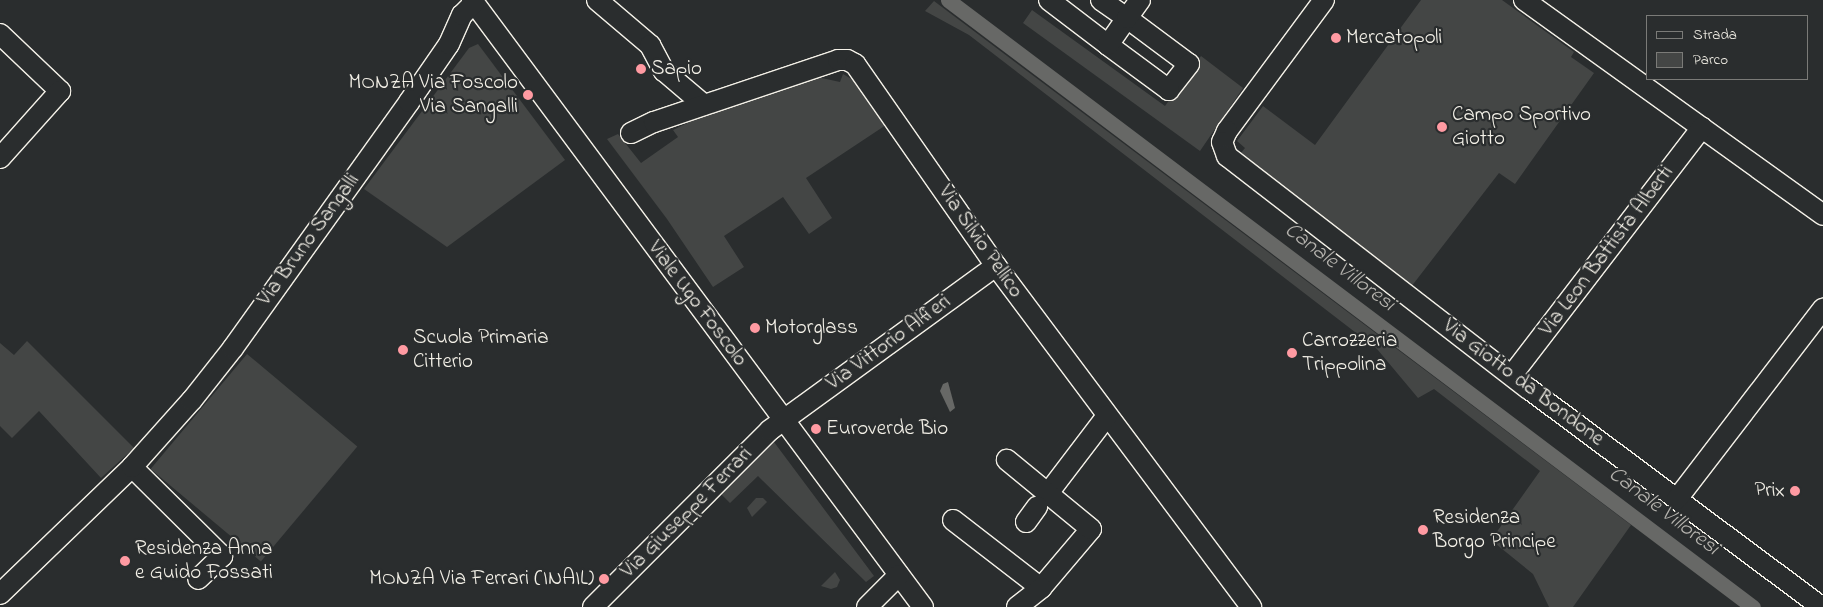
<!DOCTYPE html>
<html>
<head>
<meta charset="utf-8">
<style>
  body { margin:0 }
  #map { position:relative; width:1823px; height:607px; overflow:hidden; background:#2a2d2e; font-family:"Indie Flower",sans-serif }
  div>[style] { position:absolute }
  .green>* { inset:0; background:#444645; transform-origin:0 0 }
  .water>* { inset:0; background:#676866 }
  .canal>* { height:15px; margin:-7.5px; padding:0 7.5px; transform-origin:7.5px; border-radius:7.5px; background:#676866 }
  .roads { filter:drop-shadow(1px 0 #f4f1e8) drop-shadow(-1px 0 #f4f1e8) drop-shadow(0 1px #f4f1e8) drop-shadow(0 -1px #f4f1e8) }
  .minor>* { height:20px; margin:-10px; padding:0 10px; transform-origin:10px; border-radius:10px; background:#2a2d2e }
  .dots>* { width:14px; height:14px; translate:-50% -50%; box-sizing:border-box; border:2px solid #2a2d2e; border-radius:50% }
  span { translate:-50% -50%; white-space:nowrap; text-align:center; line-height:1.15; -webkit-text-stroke:4.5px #2a2d2e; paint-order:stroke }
  .poi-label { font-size:21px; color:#f4f1e8 }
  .left { translate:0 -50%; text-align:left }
  .right { translate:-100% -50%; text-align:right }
  .street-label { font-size:21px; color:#f4f1e8 }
  .water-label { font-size:22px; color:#b5b3ae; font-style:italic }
  .legend { position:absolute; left:1646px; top:15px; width:162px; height:65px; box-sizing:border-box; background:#2a2d2e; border:1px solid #7b7b78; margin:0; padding:6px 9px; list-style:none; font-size:15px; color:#f4f1e8 }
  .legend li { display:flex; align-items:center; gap:10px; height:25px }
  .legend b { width:25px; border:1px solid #7b7b78 }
</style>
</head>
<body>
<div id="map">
  <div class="green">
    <i style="clip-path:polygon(1421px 0,1502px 0,1574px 52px,1571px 57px,1594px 73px,1515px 184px,1499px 173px,1411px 287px,1240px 154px,1245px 148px,1237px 141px,1263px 106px,1315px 145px)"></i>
    <i style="clip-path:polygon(934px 1px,1631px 525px,1573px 607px,1549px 607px,1533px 574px,1491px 540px,1540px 471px,1434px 389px,1418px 398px,1377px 349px,969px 35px,925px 11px)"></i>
    <i style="clip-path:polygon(1032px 10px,1165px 106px,1201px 56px,1243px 88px,1200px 151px,1023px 23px)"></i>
    <i style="clip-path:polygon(478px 44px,565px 160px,447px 247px,364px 189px,469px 48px)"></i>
    <i style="clip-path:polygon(843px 74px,865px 87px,889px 123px,806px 178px,832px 218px,809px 234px,783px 197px,724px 236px,744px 267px,713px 287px,667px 219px,607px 139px,618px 134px,641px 163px,678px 137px,673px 130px,724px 105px,808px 75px,840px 82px)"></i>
    <i style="clip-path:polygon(27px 341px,134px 448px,101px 478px,39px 411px,12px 438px,0 426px,0 343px,14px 355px)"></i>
    <i style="left:247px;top:354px;width:144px;height:150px;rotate:40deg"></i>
    <i style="clip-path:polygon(774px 442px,874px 576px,866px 582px,758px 476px,730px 503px,721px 494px)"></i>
    <i style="clip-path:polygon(756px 498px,763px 498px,767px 502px,752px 517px,747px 508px)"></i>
    <i style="clip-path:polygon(835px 572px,840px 580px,837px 587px,831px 589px,821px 586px)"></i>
  </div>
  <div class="water">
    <i style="clip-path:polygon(948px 382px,955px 408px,950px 412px,940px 391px,943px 384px)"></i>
  </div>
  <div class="canal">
    <i style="left:948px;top:0;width:1008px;rotate:37.02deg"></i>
  </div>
  <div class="roads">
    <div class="minor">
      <i style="left:472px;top:0;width:756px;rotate:53.39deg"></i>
      <i style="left:597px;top:0;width:70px;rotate:40.3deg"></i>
      <i style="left:650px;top:45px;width:30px;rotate:62deg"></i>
      <i style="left:664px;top:71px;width:52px;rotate:40.4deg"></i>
      <i style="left:1049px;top:0;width:74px;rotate:37.3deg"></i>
      <i style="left:1101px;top:0;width:32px;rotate:35deg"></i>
      <i style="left:1127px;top:18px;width:77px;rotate:36.6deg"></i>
      <i style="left:1189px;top:64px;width:33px;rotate:128deg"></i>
      <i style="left:1169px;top:90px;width:76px;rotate:-143.6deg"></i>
      <i style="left:1108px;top:45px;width:33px;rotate:-55deg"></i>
      <i style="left:1127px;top:18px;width:22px;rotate:-54deg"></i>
      <i style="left:1324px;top:0;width:163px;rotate:126.5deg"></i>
      <i style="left:1227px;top:131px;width:12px;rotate:114deg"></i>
      <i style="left:1222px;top:142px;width:15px;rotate:70deg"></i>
      <i style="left:1227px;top:156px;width:381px;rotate:37.7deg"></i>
      <i style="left:1529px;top:389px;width:364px;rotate:36.7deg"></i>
      <i style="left:1524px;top:0;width:368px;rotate:35.7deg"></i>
      <i style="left:0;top:34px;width:83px;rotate:43.5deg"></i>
      <i style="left:60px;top:91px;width:90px;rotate:131.8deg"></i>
      <i style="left:631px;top:133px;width:25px;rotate:-26deg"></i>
      <i style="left:654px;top:122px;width:194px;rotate:-18.6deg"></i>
      <i style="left:838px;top:60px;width:9px"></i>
      <i style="left:847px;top:60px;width:9px;rotate:27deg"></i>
      <i style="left:855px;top:64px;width:246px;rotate:55.1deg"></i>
      <i style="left:996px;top:266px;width:426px;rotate:53.2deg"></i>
      <i style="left:1512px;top:375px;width:312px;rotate:-52.5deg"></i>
      <i style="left:132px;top:467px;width:127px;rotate:44.7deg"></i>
      <i style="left:222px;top:556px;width:33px;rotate:136deg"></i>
      <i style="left:1046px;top:496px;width:101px;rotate:-52.7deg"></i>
      <i style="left:1677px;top:499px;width:240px;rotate:-52.5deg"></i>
      <i style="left:953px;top:520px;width:111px;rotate:37.7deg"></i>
      <i style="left:1041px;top:588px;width:77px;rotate:-49.7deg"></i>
      <i style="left:1091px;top:529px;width:109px;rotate:-140.6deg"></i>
      <i style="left:1026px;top:522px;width:19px;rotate:-54deg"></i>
      <i style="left:0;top:594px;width:183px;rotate:-43.9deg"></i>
      <i style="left:132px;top:467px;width:90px;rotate:-48.2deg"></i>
      <i style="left:192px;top:400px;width:66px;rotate:-51.7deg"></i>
      <i style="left:233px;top:348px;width:302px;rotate:-54.4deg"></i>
      <i style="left:409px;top:102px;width:70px;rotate:-55.4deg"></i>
      <i style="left:449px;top:44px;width:32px;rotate:-66deg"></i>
      <i style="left:462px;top:15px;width:17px;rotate:-45deg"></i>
      <i style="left:593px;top:607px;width:250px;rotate:-45deg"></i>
      <i style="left:770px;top:430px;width:279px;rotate:-36deg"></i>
      <i style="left:867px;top:607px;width:45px;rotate:-45deg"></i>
      <i style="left:1017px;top:607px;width:31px;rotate:-38deg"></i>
    </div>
  </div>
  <div class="dots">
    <i style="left:1336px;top:38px;background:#ff9aa2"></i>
    <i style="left:641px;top:69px;background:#ff9aa2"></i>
    <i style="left:528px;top:95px;background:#ff9aa2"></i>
    <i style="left:1442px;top:127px;background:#ff9aa2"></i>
    <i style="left:755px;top:328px;background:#ff9aa2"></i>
    <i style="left:403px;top:350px;background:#ff9aa2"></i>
    <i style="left:1292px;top:353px;background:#ff9aa2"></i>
    <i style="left:816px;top:429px;background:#ff9aa2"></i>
    <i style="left:1795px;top:491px;background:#ff9aa2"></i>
    <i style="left:1423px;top:530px;background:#ff9aa2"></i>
    <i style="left:125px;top:561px;background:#ff9aa2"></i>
    <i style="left:604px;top:579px;background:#ff9aa2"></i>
  </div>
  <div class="poi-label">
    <span class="left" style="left:1346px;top:38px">Mercatopoli</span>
    <span class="left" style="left:651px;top:69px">Sapio</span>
    <span class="right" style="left:518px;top:95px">MONZA Via Foscolo<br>Via Sangalli</span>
    <span class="left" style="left:1452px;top:127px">Campo Sportivo<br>Giotto</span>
    <span class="left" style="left:765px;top:328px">Motorglass</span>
    <span class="left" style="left:413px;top:350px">Scuola Primaria<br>Citterio</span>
    <span class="left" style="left:1302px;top:353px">Carrozzeria<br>Trippolina</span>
    <span class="left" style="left:826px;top:429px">Euroverde Bio</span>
    <span class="right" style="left:1785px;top:491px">Prix</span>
    <span class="left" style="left:1433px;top:530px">Residenza<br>Borgo Principe</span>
    <span class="left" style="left:135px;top:561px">Residenza Anna<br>e Guido Fossati</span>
    <span class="right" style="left:594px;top:579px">MONZA Via Ferrari (INAIL)</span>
  </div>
  <div class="street-label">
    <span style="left:309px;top:240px;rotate:-54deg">Via Bruno Sangalli</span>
    <span style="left:980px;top:242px;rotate:55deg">Via Silvio Pellico</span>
    <span style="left:1607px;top:251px;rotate:-53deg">Via Leon Battista Alberti</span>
    <span style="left:697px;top:304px;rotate:53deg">Viale Ugo Foscolo</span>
    <span style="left:889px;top:343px;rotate:-36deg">Via Vittorio Alfieri</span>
    <span style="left:1523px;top:383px;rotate:37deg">Via Giotto da Bondone</span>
    <span style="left:687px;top:513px;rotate:-45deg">Via Giuseppe Ferrari</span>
  </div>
  <div class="water-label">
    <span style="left:1339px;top:268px;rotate:37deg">Canale Villoresi</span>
    <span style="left:1663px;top:512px;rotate:37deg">Canale Villoresi</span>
  </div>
  <ul class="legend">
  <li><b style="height:6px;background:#2a2d2e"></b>Strada</li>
  <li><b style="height:14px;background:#444645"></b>Parco</li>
  </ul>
</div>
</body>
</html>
